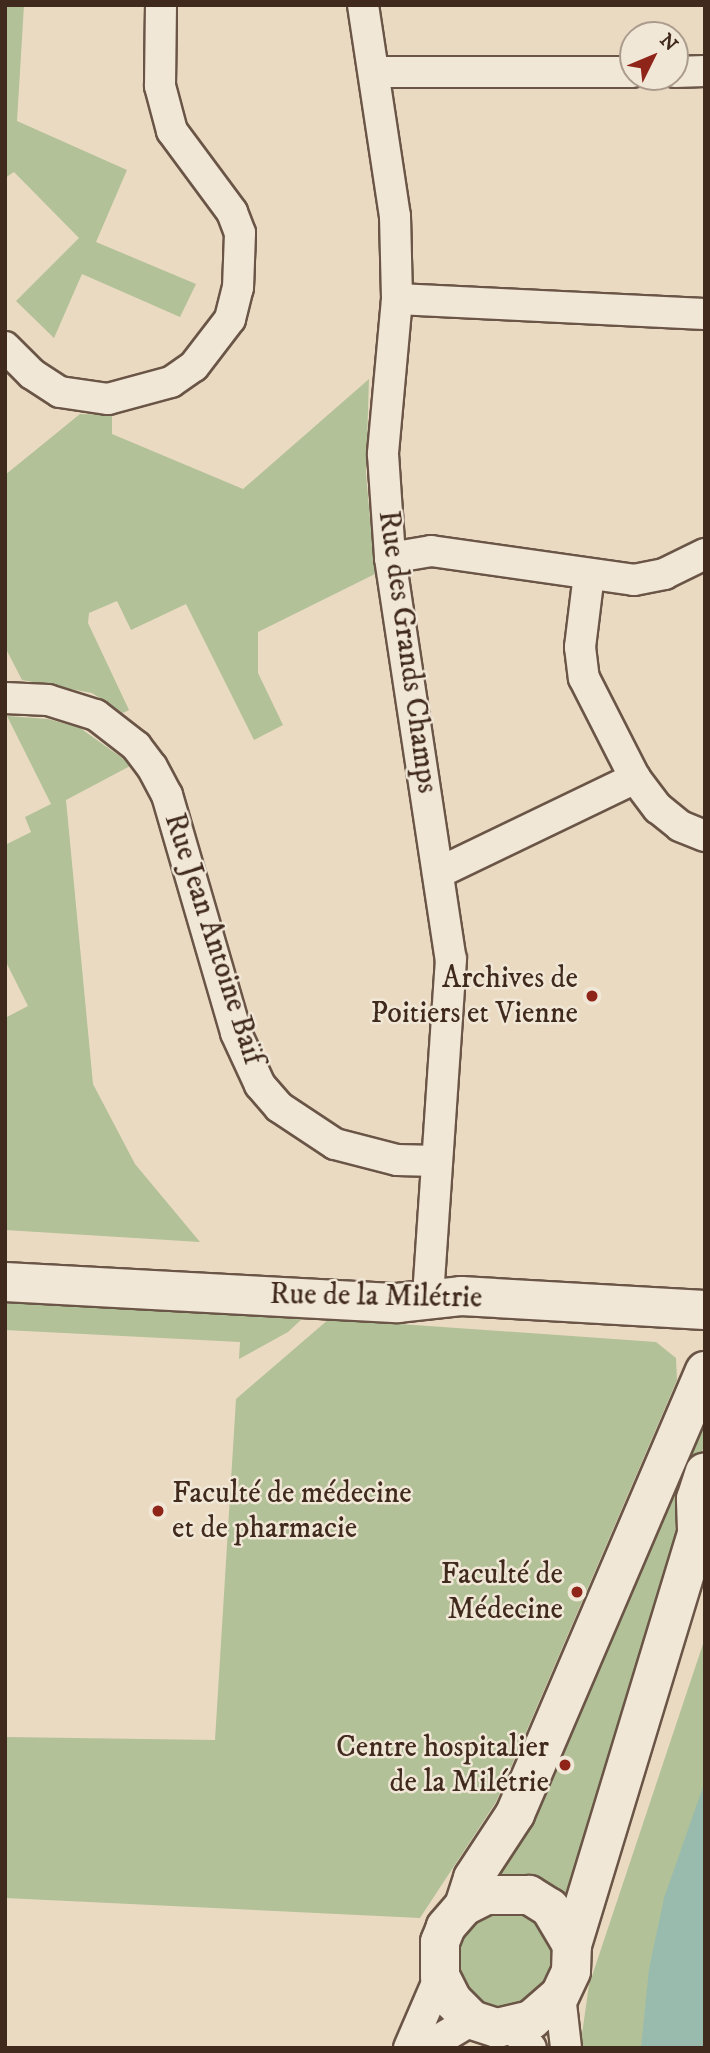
<!DOCTYPE html>
<html>
<head>
<meta charset="utf-8">
<style>
  body { margin:0 }
  #map { position:relative; width:710px; height:2053px; overflow:hidden; background:#eadac2; font-family:"IM FELL DW Pica",serif }
  div>[style] { position:absolute }
  .green>* { inset:0; background:#b2c197 }
  .round { border-radius:50% }
  .water>* { inset:0; background:#99bbae }
  .roads { filter:drop-shadow(2px 0 #6a5546) drop-shadow(-2px 0 #6a5546) drop-shadow(0 2px #6a5546) drop-shadow(0 -2px #6a5546) }
  .street>* { height:30px; margin:-15px; padding:0 15px; transform-origin:15px; border-radius:15px; background:#f1e7d7 }
  .secondary>* { height:38px; margin:-19px; padding:0 19px; transform-origin:19px; border-radius:19px; background:#f1e7d7 }
  .dots>* { width:19px; height:19px; translate:-50% -50%; box-sizing:border-box; border:4px solid #f1e7d7; border-radius:50% }
  span { translate:-50% -50%; white-space:nowrap; text-align:center; line-height:1.15; -webkit-text-stroke:5px #f1e7d7; paint-order:stroke }
  .street-label { font-size:30px; color:#40291d }
  .poi-label { font-size:30px; color:#40291d }
  .right { translate:-100% -50%; text-align:right }
  .left { translate:0 -50%; text-align:left }
  .frame { position:absolute; inset:0; border:7px solid #40291d; pointer-events:none }
  .north { position:absolute; left:619px; top:21px; width:70px; height:70px; box-sizing:border-box; background:#f1e7d7; border:2px solid #aa9b8d; border-radius:50%; rotate:47deg; font-size:19px; font-weight:700; line-height:28px; text-align:center; color:#40291d }
  .north::after { content:''; display:block; margin:auto; width:24px; height:32px; background:#8f2418; clip-path:polygon(50% 0,100% 100%,50% 72%,0 100%) }
</style>
</head>
<body>
<div id="map">
  <div class="green">
    <i style="clip-path:polygon(5px 5px,24px 5px,17px 121px,127px 170px,96px 242px,196px 284px,180px 317px,82px 274px,54px 338px,16px 301px,79px 238px,14px 172px,5px 178px)"></i>
    <i style="clip-path:polygon(369px 379px,366px 474px,375px 574px,258px 632px,258px 673px,283px 725px,254px 740px,186px 604px,131px 630px,117px 601px,89px 613px,88px 623px,129px 710px,123px 713px,92px 693px,22px 680px,5px 647px,5px 475px,80px 414px,112px 415px,112px 434px,243px 489px)"></i>
    <i style="clip-path:polygon(7px 716px,48px 719px,80px 728px,132px 765px,66px 800px,93px 1084px,135px 1164px,200px 1242px,5px 1230px,5px 1018px,28px 1006px,5px 960px,5px 845px,31px 832px,25px 817px,51px 804px)"></i>
    <i style="clip-path:polygon(5px 1303px,303px 1318px,288px 1332px,239px 1359px,240px 1342px,5px 1330px)"></i>
    <i style="clip-path:polygon(329px 1319px,656px 1342px,676px 1358px,677px 1380px,496px 1802px,420px 1918px,5px 1898px,5px 1737px,215px 1740px,236px 1399px)"></i>
    <i style="clip-path:polygon(705px 1405px,705px 1442px,605px 1766px,573px 1907px,536px 1879px,494px 1873px)"></i>
    <i style="clip-path:polygon(705px 1638px,705px 2048px,580px 2048px,589px 1985px)"></i>
    <i class="round" style="left:456px;top:1911px;width:96px;height:96px"></i>
  </div>
  <div class="water">
    <i style="clip-path:polygon(705px 1781px,705px 2048px,641px 2048px,649px 1969px,664px 1898px)"></i>
  </div>
  <div class="roads">
    <div class="street">
      <i style="left:363px;top:5px;width:213px;rotate:81.4deg"></i>
      <i style="left:395px;top:216px;width:83px;rotate:88.6deg"></i>
      <i style="left:397px;top:299px;width:156px;rotate:95.2deg"></i>
      <i style="left:383px;top:454px;width:104px;rotate:86.1deg"></i>
      <i style="left:390px;top:558px;width:406px;rotate:81.4deg"></i>
      <i style="left:451px;top:959px;width:342px;rotate:93.9deg"></i>
      <i style="left:374px;top:72px;width:259px"></i>
      <i style="left:675px;top:72px;width:30px;rotate:-2deg"></i>
      <i style="left:397px;top:299px;width:308px;rotate:2.8deg"></i>
      <i style="left:5px;top:347px;width:38px;rotate:45deg"></i>
      <i style="left:32px;top:374px;width:33px;rotate:33deg"></i>
      <i style="left:60px;top:392px;width:49px;rotate:8.3deg"></i>
      <i style="left:108px;top:399px;width:65px;rotate:-15.1deg"></i>
      <i style="left:171px;top:382px;width:28px;rotate:-35deg"></i>
      <i style="left:194px;top:366px;width:59px;rotate:-52.5deg"></i>
      <i style="left:230px;top:319px;width:32px;rotate:-76deg"></i>
      <i style="left:238px;top:288px;width:55px;rotate:-87.9deg"></i>
      <i style="left:240px;top:233px;width:22px;rotate:-111deg"></i>
      <i style="left:232px;top:212px;width:101px;rotate:-126.5deg"></i>
      <i style="left:172px;top:131px;width:47px;rotate:-104.9deg"></i>
      <i style="left:160px;top:86px;width:81px;rotate:-89.3deg"></i>
      <i style="left:390px;top:558px;width:42px;rotate:-9.7deg"></i>
      <i style="left:431px;top:551px;width:205px;rotate:8.1deg"></i>
      <i style="left:634px;top:580px;width:31px;rotate:-11deg"></i>
      <i style="left:664px;top:574px;width:46px;rotate:-26deg"></i>
      <i style="left:589px;top:574px;width:74px;rotate:97deg"></i>
      <i style="left:580px;top:647px;width:31px;rotate:83deg"></i>
      <i style="left:584px;top:678px;width:112px;rotate:63deg"></i>
      <i style="left:635px;top:778px;width:38px;rotate:53deg"></i>
      <i style="left:658px;top:808px;width:28px;rotate:39deg"></i>
      <i style="left:680px;top:826px;width:27px;rotate:22deg"></i>
      <i style="left:5px;top:698px;width:43px;rotate:2.7deg"></i>
      <i style="left:48px;top:700px;width:50px;rotate:17.4deg"></i>
      <i style="left:96px;top:715px;width:51px;rotate:37.8deg"></i>
      <i style="left:136px;top:746px;width:26px;rotate:53deg"></i>
      <i style="left:152px;top:767px;width:32px;rotate:62deg"></i>
      <i style="left:167px;top:795px;width:248px;rotate:73.8deg"></i>
      <i style="left:236px;top:1033px;width:57px;rotate:65.2deg"></i>
      <i style="left:260px;top:1085px;width:29px;rotate:49deg"></i>
      <i style="left:279px;top:1107px;width:67px;rotate:33.5deg"></i>
      <i style="left:335px;top:1144px;width:64px;rotate:14.5deg"></i>
      <i style="left:397px;top:1160px;width:40px;rotate:1.4deg"></i>
      <i style="left:438px;top:873px;width:219px;rotate:-25.7deg"></i>
      <i style="left:560px;top:1995px;width:53px;rotate:83.5deg"></i>
      <i style="left:512px;top:2027px;width:28px;rotate:48deg"></i>
      <i style="left:409px;top:2048px;width:78px;rotate:-66.7deg"></i>
      <i style="left:425px;top:2048px;width:55px;rotate:-30.8deg"></i>
    </div>
    <div class="secondary">
      <i style="left:5px;top:1282px;width:393px;rotate:3.1deg"></i>
      <i style="left:397px;top:1303px;width:64px;rotate:-6.2deg"></i>
      <i style="left:461px;top:1296px;width:244px;rotate:3.3deg"></i>
      <i style="left:697px;top:1530px;width:31px;rotate:-92deg"></i>
      <i style="left:696px;top:1499px;width:28px;rotate:-72deg"></i>
      <i style="left:464px;top:1906px;width:29px;rotate:-72deg"></i>
      <i style="left:473px;top:1878px;width:77px;rotate:-56.7deg"></i>
      <i style="left:515px;top:1814px;width:482px;rotate:-66.8deg"></i>
      <i style="left:572px;top:1945px;width:43px;rotate:-120.7deg"></i>
      <i style="left:550px;top:1908px;width:25px;rotate:-148deg"></i>
      <i style="left:529px;top:1895px;width:43px;rotate:180deg"></i>
      <i style="left:486px;top:1895px;width:25px;rotate:153deg"></i>
      <i style="left:464px;top:1906px;width:28px;rotate:131deg"></i>
      <i style="left:446px;top:1927px;width:16px;rotate:112deg"></i>
      <i style="left:440px;top:1942px;width:34px;rotate:90deg"></i>
      <i style="left:440px;top:1976px;width:27px;rotate:63deg"></i>
      <i style="left:452px;top:2000px;width:28px;rotate:45deg"></i>
      <i style="left:472px;top:2020px;width:26px;rotate:18deg"></i>
      <i style="left:497px;top:2028px;width:35px;rotate:-13deg"></i>
      <i style="left:531px;top:2020px;width:38px;rotate:-41deg"></i>
      <i style="left:560px;top:1995px;width:26px;rotate:-65deg"></i>
      <i style="left:571px;top:1971px;width:26px;rotate:-88deg"></i>
      <i style="left:572px;top:1945px;width:458px;rotate:-73.1deg"></i>
    </div>
  </div>
  <div class="dots">
    <i style="left:592px;top:996px;background:#8f2418"></i>
    <i style="left:158px;top:1511px;background:#8f2418"></i>
    <i style="left:577px;top:1592px;background:#8f2418"></i>
    <i style="left:565px;top:1765px;background:#8f2418"></i>
  </div>
  <div class="street-label">
    <span style="left:407px;top:652px;rotate:82deg">Rue des Grands Champs</span>
    <span style="left:213px;top:939px;rotate:72deg">Rue Jean Antoine Baïf</span>
    <span style="left:376px;top:1297px;rotate:1deg">Rue de la Milétrie</span>
  </div>
  <div class="poi-label">
    <span class="right" style="left:578px;top:996px">Archives de<br>Poitiers et Vienne</span>
    <span class="left" style="left:172px;top:1511px">Faculté de médecine<br>et de pharmacie</span>
    <span class="right" style="left:563px;top:1592px">Faculté de<br>Médecine</span>
    <span class="right" style="left:549px;top:1765px">Centre hospitalier<br>de la Milétrie</span>
  </div>
  <div class="frame"></div>
  <div class="north">N</div>
</div>
</body>
</html>
